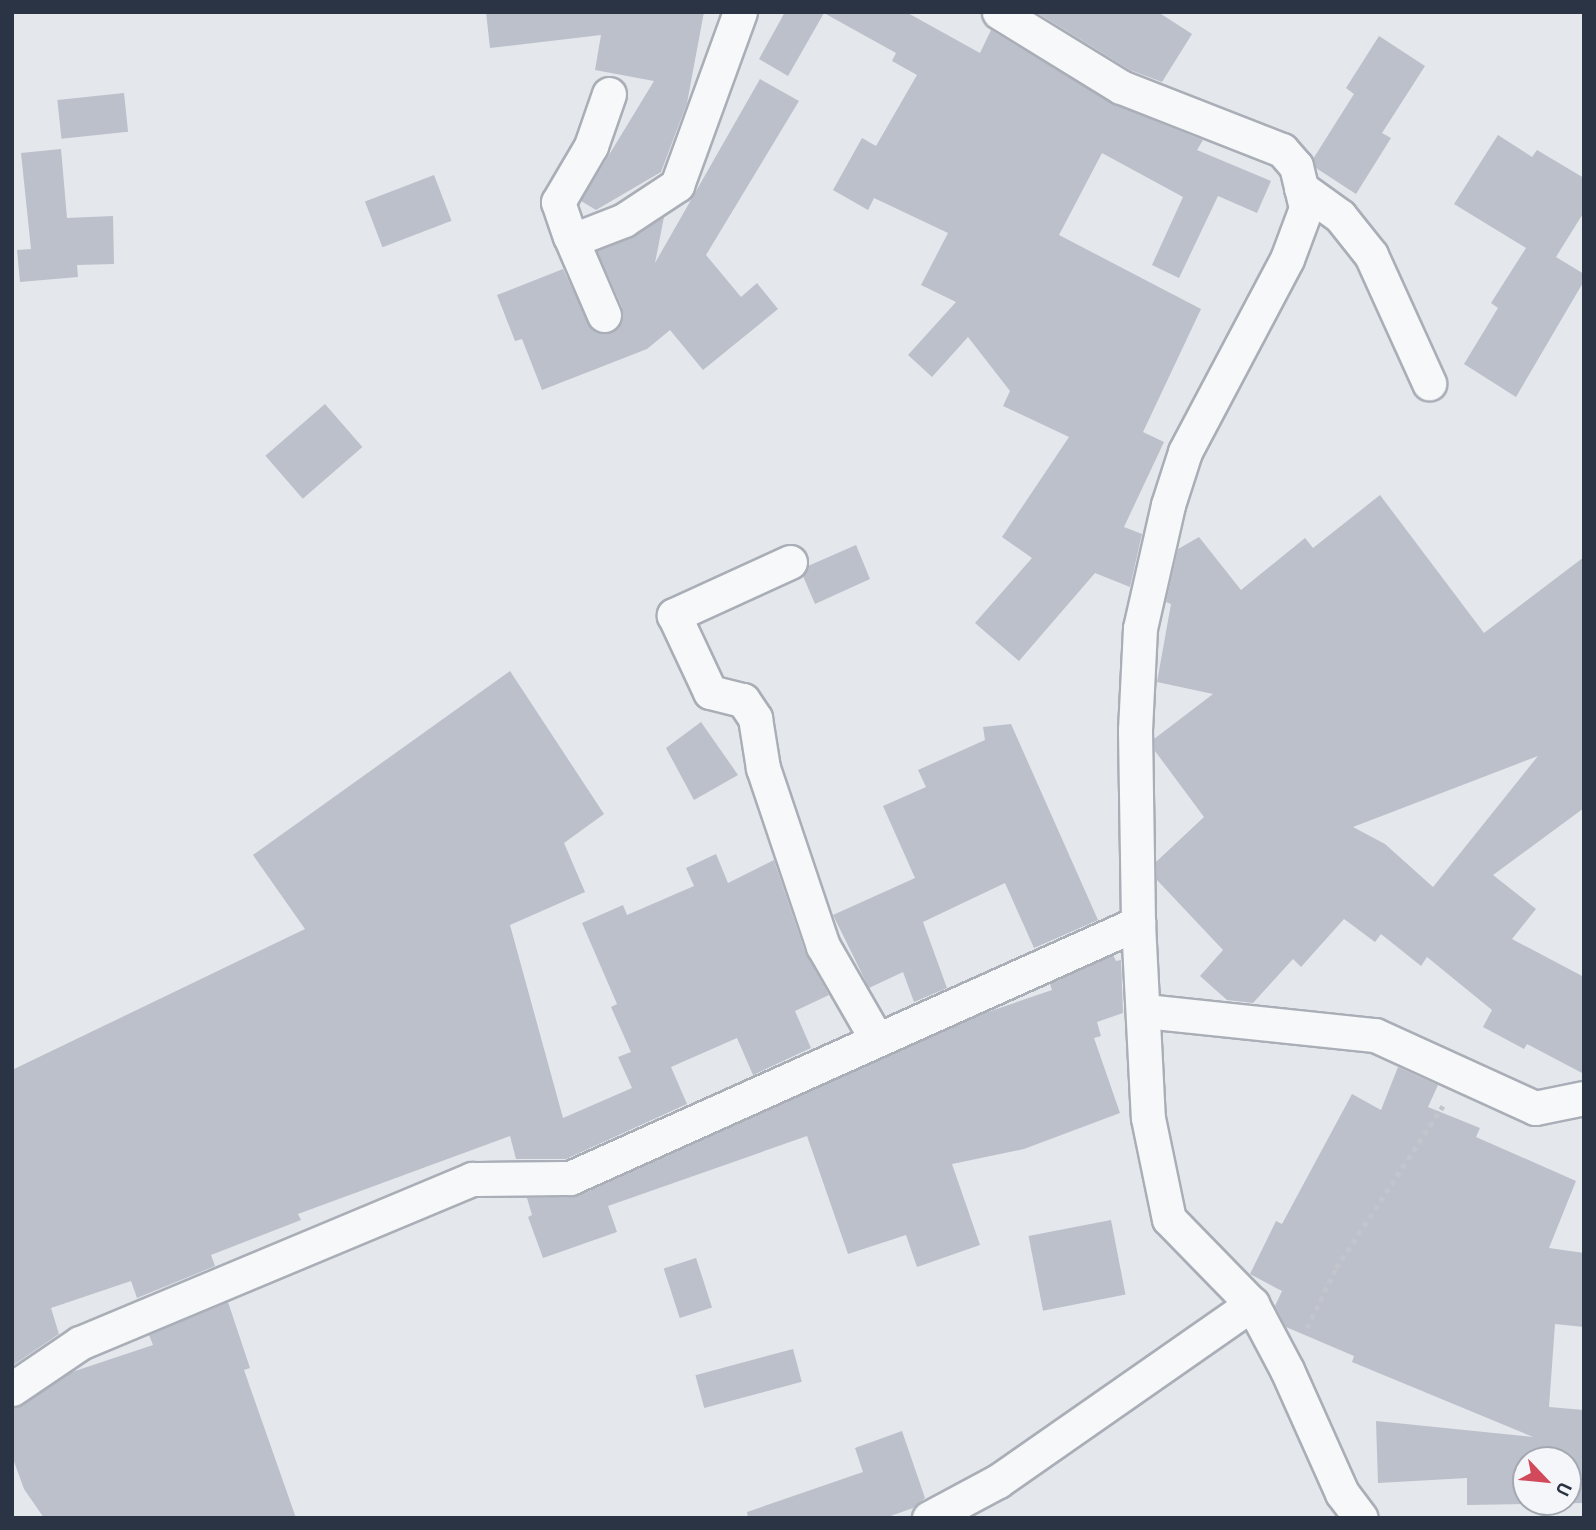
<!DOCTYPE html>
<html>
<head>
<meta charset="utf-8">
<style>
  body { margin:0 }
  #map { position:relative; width:1596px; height:1530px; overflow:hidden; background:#e4e7ec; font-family:"PT Sans",sans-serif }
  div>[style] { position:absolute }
  .building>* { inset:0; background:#bbc0ca; transform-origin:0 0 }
  .path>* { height:4.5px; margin-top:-2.25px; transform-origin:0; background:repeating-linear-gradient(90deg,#c2c5cb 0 5px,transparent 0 10px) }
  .roads { filter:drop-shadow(2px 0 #a9aeb7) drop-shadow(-2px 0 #a9aeb7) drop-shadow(0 2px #a9aeb7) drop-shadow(0 -2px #a9aeb7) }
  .minor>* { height:33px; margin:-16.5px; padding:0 16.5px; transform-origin:16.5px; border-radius:16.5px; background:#f7f8fa }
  span { translate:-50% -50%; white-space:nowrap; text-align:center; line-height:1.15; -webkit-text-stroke:5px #f4f6f9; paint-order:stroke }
  .frame { position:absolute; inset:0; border:14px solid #2b3445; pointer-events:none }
  .north { position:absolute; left:1512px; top:1446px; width:70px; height:70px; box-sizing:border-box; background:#f4f6f9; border:2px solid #a4a8b1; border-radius:50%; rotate:116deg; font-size:19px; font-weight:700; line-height:28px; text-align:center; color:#2b3445 }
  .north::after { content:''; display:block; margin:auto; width:24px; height:32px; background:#d1495b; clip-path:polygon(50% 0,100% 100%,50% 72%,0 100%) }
</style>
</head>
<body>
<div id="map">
  <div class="building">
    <i style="clip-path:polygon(486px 12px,704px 12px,687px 103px,661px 172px,596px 210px,581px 201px,654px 81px,595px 70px,601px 35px,490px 48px)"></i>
    <i style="clip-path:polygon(785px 12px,906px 12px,980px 53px,991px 30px,1111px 103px,1203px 140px,1197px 150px,1271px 181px,1257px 213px,1218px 196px,1179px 278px,1152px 265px,1183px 197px,1102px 153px,1059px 235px,1201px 309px,1143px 432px,1164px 442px,1124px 527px,1142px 534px,1130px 587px,1095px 573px,1019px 661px,975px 623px,1032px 558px,1002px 537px,1069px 437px,1003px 406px,1010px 391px,968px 337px,932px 377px,908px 355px,956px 302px,921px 285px,948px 233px,874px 198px,868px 210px,833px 190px,862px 138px,876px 146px,917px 75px,892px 61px,896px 53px,824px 13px,788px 76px,759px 59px)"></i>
    <i style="clip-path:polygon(1036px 12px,1158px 12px,1192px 34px,1162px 82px,1130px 70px)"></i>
    <i style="clip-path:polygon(1379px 36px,1425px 66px,1382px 133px,1391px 138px,1356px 194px,1316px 168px,1313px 159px,1354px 94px,1346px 88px)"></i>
    <i style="clip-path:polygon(760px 79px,799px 101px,706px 255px,741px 297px,757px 283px,778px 309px,703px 370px,670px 330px,647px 349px,542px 390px,522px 339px,515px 341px,497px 295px,563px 269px,592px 330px,602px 334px,619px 327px,622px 307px,597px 251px,631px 238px,664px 217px,655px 263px)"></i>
    <i style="left:124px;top:93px;width:39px;height:67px;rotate:84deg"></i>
    <i style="clip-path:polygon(1498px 135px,1532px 157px,1537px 150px,1584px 178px,1584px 212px,1556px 257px,1584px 274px,1584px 281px,1516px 397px,1464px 364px,1498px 308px,1491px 303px,1526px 248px,1454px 204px)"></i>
    <i style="clip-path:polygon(61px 149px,67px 218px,113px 216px,114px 264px,77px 265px,78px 277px,20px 282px,17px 250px,31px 249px,21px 153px)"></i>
    <i style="left:434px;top:175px;width:49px;height:74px;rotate:69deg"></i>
    <i style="left:325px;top:404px;width:57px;height:79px;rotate:49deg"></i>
    <i style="clip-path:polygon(evenodd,1380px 495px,1484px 633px,1584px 557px,1584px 808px,1493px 875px,1536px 909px,1512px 939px,1584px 977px,1584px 1074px,1527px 1044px,1524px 1049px,1483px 1027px,1492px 1010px,1427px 957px,1421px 966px,1381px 934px,1375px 942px,1344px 919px,1301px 967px,1293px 959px,1253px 1003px,1227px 1000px,1200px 976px,1223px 950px,1157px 880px,1156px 862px,1204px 817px,1155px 751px,1154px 739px,1213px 694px,1157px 682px,1171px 604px,1166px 602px,1178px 549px,1199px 537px,1241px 590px,1305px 538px,1313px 548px,1380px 495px,1538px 756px,1433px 887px,1385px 844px,1353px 827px,1538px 756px)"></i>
    <i style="clip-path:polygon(856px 545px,870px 579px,815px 604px,803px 576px,808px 566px)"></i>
    <i style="clip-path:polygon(510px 671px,604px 814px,564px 843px,585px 892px,510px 925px,563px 1118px,632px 1088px,618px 1057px,631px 1052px,611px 1007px,617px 1004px,582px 923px,623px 905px,627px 915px,694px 886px,686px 868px,716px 854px,728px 883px,774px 860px,805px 952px,829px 995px,795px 1011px,811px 1048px,753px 1075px,737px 1038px,671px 1067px,687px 1104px,566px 1159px,516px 1159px,510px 1136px,298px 1214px,301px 1220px,211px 1255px,215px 1266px,137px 1298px,131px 1281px,51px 1308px,59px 1334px,12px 1366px,12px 1070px,305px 929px,253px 855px)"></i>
    <i style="clip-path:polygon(701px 722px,738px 775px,694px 800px,666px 748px)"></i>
    <i style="clip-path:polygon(1011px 724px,1098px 920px,1034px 948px,1005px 883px,923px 922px,947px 988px,914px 1002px,903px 972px,869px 988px,833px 915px,915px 878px,883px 806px,926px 787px,918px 770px,985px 740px,983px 727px)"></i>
    <i style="clip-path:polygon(1113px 955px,1116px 961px,1121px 960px,1123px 1013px,1097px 1022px,1101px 1036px,1094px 1038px,1120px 1113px,1024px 1149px,952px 1164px,980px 1245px,917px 1267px,906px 1235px,848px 1254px,807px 1136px,608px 1206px,617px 1232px,543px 1258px,528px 1217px,532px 1215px,527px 1198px,578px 1196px,982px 1014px,1052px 990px,1050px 984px)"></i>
    <i style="clip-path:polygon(evenodd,1398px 1067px,1438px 1085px,1428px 1107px,1480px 1128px,1476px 1137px,1576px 1181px,1549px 1248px,1584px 1253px,1584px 1327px,1555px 1324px,1549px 1407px,1584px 1410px,1584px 1503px,1467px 1505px,1467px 1478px,1378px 1483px,1376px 1421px,1533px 1437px,1352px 1362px,1354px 1356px,1286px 1327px,1275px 1306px,1282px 1291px,1250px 1274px,1276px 1221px,1282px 1224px,1352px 1094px,1381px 1110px,1398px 1067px,1526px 1460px,1568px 1460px,1568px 1502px,1526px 1502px,1526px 1460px)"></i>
    <i style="left:1111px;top:1220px;width:76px;height:84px;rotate:79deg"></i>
    <i style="left:696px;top:1258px;width:52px;height:34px;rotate:72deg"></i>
    <i style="clip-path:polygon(228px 1302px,250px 1368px,244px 1370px,296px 1518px,44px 1518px,24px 1489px,12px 1456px,12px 1408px,72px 1372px,153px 1345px,149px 1335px)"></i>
    <i style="left:793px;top:1349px;width:34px;height:101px;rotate:75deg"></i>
    <i style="clip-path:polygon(902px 1431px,925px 1498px,913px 1508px,885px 1518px,748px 1518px,747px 1512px,863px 1472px,855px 1448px)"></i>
  </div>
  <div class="path">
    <i style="left:1307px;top:1328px;width:67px;rotate:-64.2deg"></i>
    <i style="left:1336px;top:1268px;width:194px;rotate:-56.6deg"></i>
  </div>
  <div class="roads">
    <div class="minor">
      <i style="left:999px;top:12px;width:143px;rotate:31.6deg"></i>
      <i style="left:1121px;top:87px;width:173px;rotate:21.4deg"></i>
      <i style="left:1282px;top:150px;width:21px;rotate:49deg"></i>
      <i style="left:1296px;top:166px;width:43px;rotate:76.6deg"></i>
      <i style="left:1306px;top:208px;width:54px;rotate:110.4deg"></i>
      <i style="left:1287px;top:259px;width:218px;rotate:117.9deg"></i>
      <i style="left:1185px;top:452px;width:56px;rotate:107.8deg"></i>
      <i style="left:1168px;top:505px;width:126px;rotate:102.8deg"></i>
      <i style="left:1140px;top:628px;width:102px;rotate:92.8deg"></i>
      <i style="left:1135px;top:730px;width:193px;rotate:89.1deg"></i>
      <i style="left:1138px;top:923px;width:195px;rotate:87.1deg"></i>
      <i style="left:1148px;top:1118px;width:103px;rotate:78.3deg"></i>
      <i style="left:1169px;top:1219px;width:119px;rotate:45.7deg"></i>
      <i style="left:1252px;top:1304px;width:75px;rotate:62.1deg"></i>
      <i style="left:1287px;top:1370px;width:135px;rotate:65.9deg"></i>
      <i style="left:1342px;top:1493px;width:31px;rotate:53deg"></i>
      <i style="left:609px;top:94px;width:55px;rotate:109.1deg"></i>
      <i style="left:591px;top:146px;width:65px;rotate:120.5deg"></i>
      <i style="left:558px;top:202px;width:36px;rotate:71deg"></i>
      <i style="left:570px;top:236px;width:13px"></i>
      <i style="left:583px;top:236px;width:44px;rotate:-21.3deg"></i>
      <i style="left:624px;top:220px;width:64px;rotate:-33.4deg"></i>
      <i style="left:677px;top:185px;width:184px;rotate:-70deg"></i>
      <i style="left:1301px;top:188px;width:48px;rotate:35.7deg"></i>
      <i style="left:1340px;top:216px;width:50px;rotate:51.5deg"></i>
      <i style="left:1371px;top:255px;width:141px;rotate:65.6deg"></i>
      <i style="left:570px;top:236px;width:86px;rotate:66.7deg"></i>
      <i style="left:790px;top:562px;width:128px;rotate:155.4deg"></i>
      <i style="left:674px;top:615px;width:85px;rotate:64.9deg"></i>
      <i style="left:710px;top:692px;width:34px;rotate:14deg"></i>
      <i style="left:743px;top:700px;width:22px;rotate:56deg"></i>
      <i style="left:755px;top:718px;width:51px;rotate:80.9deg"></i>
      <i style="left:763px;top:768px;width:188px;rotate:71.4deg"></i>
      <i style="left:823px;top:946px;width:108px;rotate:60.1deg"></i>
      <i style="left:1145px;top:1011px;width:231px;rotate:6deg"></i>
      <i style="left:1375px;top:1035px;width:176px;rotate:24.5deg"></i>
      <i style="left:1535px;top:1108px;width:50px;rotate:-11.5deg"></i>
      <i style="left:12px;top:1389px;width:82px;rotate:-34.1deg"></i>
      <i style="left:80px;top:1343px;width:425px;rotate:-22.7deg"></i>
      <i style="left:472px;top:1179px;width:98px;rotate:-0.6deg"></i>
      <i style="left:570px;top:1178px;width:623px;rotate:-24.18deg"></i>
      <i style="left:929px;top:1518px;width:78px;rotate:-28.2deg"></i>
      <i style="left:998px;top:1481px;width:310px;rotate:-34.9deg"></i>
    </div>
  </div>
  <div class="frame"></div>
  <div class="north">U</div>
</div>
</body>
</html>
